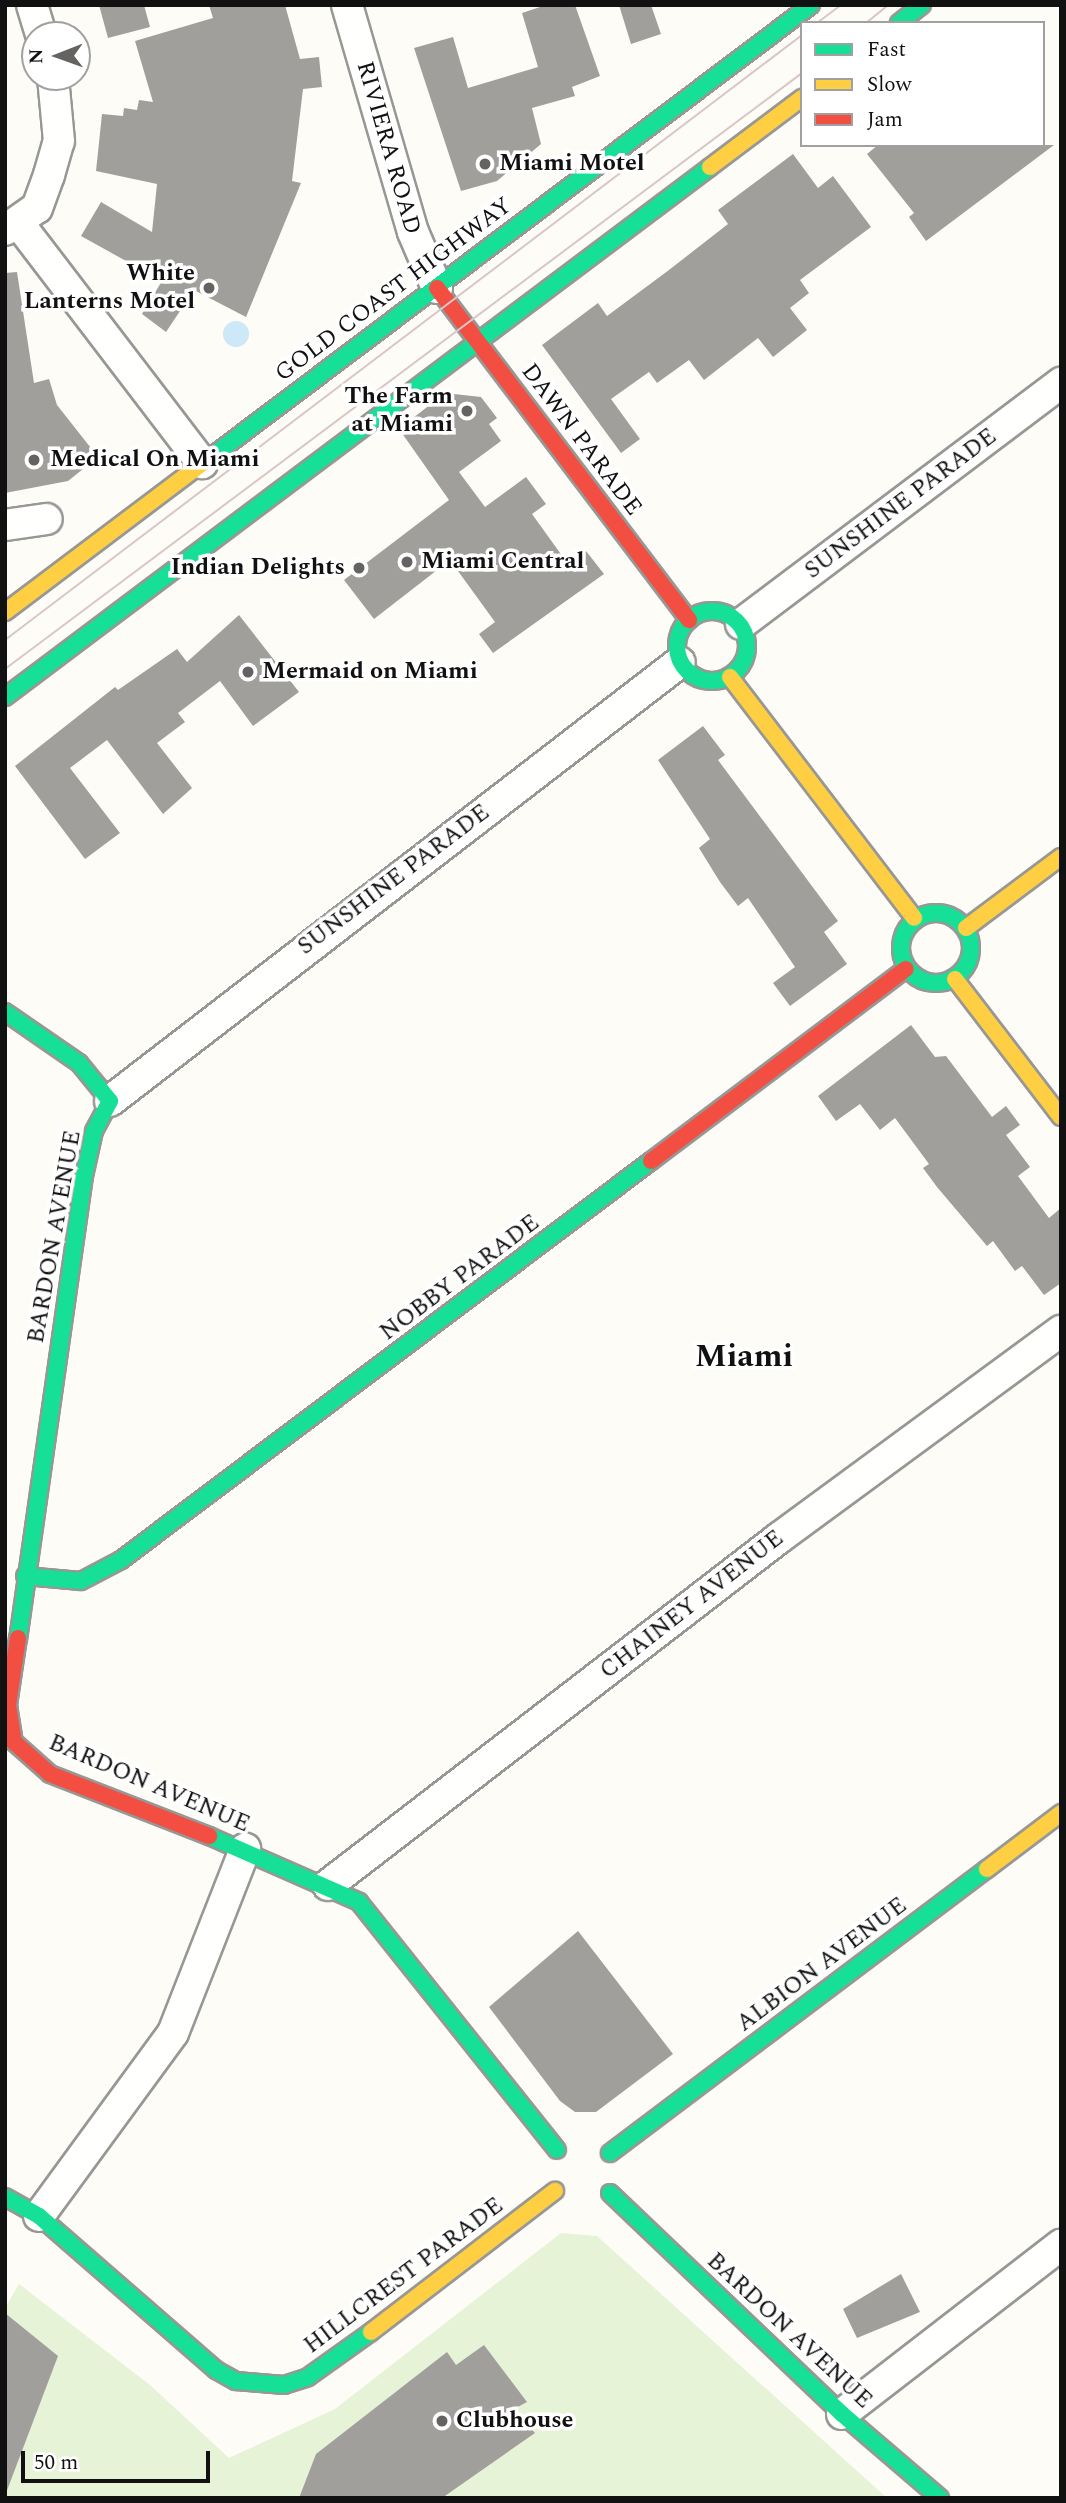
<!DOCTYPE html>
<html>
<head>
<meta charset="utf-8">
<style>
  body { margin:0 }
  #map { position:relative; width:1066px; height:2503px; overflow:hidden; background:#fdfcf7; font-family:Spectral,serif }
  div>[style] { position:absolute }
  .green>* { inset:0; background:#e7f3d7 }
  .water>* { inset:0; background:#cde8f7 }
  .round { border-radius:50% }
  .building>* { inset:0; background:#a19f9c }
  .roads { filter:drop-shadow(2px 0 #979795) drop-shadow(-2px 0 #979795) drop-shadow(0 2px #979795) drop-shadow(0 -2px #979795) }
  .street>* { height:30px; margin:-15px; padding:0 15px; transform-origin:15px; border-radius:15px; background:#fffffe }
  .fast>* { height:16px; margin:-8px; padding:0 8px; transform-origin:8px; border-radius:8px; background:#16e098 }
  .fast>.ring { margin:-8px; padding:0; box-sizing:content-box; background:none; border:16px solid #16e098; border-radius:50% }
  .slow>* { height:16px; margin:-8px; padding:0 8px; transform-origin:8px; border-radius:8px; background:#ffcf43 }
  .jam>* { height:16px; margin:-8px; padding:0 8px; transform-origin:8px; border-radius:8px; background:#f24e42 }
  .tram>* { height:2px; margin:-1px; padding:0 1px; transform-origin:1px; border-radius:1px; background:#d9c6c7 }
  .dots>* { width:19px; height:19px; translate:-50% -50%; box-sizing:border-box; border:4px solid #fff; border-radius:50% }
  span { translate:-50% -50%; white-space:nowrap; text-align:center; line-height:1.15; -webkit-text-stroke:7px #fff; paint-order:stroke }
  .street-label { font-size:24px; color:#111 }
  .poi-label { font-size:24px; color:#111; font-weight:700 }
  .left { translate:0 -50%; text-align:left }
  .right { translate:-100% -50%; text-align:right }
  .district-label { font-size:32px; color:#111; font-weight:700 }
  .frame { position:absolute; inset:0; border:7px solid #111; pointer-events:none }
  .legend { position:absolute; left:800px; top:21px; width:245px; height:126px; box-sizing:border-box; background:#fff; border:2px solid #a0a0a0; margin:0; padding:9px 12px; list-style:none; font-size:21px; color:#111 }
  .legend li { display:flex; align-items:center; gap:14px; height:35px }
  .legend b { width:35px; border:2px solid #a0a0a0 }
  .north { position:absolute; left:21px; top:21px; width:70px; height:70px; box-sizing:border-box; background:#fff; border:2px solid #a0a0a0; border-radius:50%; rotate:269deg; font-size:19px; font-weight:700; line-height:28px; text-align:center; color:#111 }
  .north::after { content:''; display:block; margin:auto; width:24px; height:32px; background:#646362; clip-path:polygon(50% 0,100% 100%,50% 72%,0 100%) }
  .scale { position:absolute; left:21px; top:2451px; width:189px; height:32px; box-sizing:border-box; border:4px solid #111; border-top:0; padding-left:9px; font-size:21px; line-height:24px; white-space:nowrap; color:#111; -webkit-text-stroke:5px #fff; paint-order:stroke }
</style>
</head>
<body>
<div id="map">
  <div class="green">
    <i style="clip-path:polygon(561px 2233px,597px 2236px,887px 2498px,5px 2498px,5px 2308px,19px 2284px,150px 2385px,229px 2458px,335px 2409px)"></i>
  </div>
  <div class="water">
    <i class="round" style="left:223px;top:321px;width:26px;height:26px"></i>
  </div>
  <div class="building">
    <i style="clip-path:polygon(99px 5px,144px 5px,150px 27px,108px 38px)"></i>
    <i style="clip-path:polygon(209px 5px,285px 5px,300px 59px,319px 57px,322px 87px,303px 89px,292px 181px,301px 183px,246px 317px,194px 290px,166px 332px,142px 314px,162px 281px,81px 236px,101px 202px,152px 232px,157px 184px,96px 171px,102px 114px,123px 116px,124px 108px,137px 110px,139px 100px,153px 102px,135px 41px,213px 18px)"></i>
    <i style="clip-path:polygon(546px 5px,575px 5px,600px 76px,572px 87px,575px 96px,532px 108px,541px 144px,497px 181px,461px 191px,414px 48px,453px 37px,468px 88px,538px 67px,522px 13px)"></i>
    <i style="clip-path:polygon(619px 5px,651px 5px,661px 34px,631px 44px)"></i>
    <i style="clip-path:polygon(878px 145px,1054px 145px,926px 241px,909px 217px,914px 213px,867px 154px)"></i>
    <i style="clip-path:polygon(793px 154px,818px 188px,833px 176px,871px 227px,800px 280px,809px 293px,790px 308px,807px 330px,773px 357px,758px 338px,704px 380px,689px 360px,657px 383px,649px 372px,611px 399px,640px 439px,621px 453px,542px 345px,598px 303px,607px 316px,669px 270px,728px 224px,718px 210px)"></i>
    <i style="clip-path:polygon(17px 272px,34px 383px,49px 379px,57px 405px,98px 457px,68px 481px,5px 493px,5px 273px)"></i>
    <i style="clip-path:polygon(445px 393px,481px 397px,497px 418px,489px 424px,501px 441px,459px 472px,485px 507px,526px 477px,546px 504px,532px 514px,568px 564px,586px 551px,604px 574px,493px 653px,479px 634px,495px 622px,450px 560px,374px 619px,344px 580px,449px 500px,399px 429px)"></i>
    <i style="clip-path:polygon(239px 615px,299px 692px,253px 726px,220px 681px,178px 713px,185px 722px,157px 743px,192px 788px,163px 814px,107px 740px,70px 768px,120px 833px,85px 859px,15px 766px,115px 687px,118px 690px,177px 649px,187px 662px)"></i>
    <i style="clip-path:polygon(703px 726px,725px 755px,718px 760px,838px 921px,824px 932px,847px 964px,790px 1006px,773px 983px,795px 967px,748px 898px,738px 906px,720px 882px,699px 848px,710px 839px,658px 760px)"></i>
    <i style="clip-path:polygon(911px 1025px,935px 1057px,946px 1056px,992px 1117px,1006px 1106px,1020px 1125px,1006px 1135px,1030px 1167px,1018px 1176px,1049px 1218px,1061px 1208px,1061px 1283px,1044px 1295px,1022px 1266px,1015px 1271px,993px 1241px,987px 1246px,937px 1187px,923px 1168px,929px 1164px,895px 1118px,880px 1130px,860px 1104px,836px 1121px,818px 1096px)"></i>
    <i style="clip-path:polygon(578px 1931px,673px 2054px,596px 2112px,575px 2112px,560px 2101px,489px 2007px)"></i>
    <i style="clip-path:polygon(901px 2274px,920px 2312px,857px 2338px,843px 2309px)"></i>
    <i style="clip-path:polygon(5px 2313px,58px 2356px,6px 2493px,5px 2493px)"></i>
    <i style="clip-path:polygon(484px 2345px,527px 2402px,514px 2409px,535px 2433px,442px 2498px,299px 2498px,316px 2454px,447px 2352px,456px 2365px)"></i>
  </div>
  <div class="roads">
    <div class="street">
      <i style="left:32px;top:5px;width:31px;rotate:73deg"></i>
      <i style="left:347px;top:5px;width:236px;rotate:73.8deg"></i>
      <i style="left:413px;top:232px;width:61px;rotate:66.8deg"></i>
      <i style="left:20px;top:225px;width:300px;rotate:52.6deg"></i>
      <i style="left:5px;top:230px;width:39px;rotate:-35deg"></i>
      <i style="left:37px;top:208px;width:35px;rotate:-70deg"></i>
      <i style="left:49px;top:175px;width:35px;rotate:-74deg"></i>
      <i style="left:59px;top:141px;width:64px;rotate:-95.4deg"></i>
      <i style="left:5px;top:525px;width:42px;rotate:-8.1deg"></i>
      <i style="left:741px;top:624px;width:401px;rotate:-37deg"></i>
      <i style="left:110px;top:1101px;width:719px;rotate:-37.6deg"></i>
      <i style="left:328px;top:1885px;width:569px;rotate:-37.57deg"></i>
      <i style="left:779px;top:1538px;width:350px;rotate:-36.3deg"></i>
      <i style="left:39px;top:2216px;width:227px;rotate:-53.8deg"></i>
      <i style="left:173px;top:2033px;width:198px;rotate:-68.6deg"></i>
      <i style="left:842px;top:2414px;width:277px;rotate:-37.7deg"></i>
    </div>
    <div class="fast">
      <i style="left:899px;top:23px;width:29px;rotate:-38deg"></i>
      <i style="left:211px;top:457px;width:751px;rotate:-36.99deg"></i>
      <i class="ring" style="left:677px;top:611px;width:54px;height:54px"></i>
      <i style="left:5px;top:697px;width:882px;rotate:-36.93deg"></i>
      <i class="ring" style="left:901px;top:913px;width:54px;height:54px"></i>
      <i style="left:5px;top:1012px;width:90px;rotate:34.6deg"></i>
      <i style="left:79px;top:1063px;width:49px;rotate:50.8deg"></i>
      <i style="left:110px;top:1101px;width:34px;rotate:118deg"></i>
      <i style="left:94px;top:1131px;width:46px;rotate:102.5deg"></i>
      <i style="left:84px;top:1176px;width:467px;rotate:98.1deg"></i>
      <i style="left:25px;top:1576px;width:56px;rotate:5.1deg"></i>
      <i style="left:81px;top:1581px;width:45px;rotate:-27.7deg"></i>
      <i style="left:121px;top:1560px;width:663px;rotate:-36.97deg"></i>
      <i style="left:209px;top:1836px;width:164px;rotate:23.7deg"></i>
      <i style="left:359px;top:1902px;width:317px;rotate:51.4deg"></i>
      <i style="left:610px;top:2153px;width:472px;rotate:-37deg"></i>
      <i style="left:610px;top:2193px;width:320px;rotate:43.6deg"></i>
      <i style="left:842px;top:2414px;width:129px;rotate:40.6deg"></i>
      <i style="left:5px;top:2197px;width:39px;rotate:29deg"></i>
      <i style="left:39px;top:2216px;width:235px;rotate:41deg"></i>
      <i style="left:216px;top:2370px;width:23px;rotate:29deg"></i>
      <i style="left:236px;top:2381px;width:48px;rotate:4.8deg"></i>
      <i style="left:284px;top:2385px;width:25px;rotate:-18deg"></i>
      <i style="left:308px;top:2377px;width:77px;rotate:-35.5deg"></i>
    </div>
    <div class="slow">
      <i style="left:710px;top:167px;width:115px;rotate:-36.9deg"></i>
      <i style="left:5px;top:612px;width:258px;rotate:-37deg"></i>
      <i style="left:730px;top:677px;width:303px;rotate:52.6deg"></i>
      <i style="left:966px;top:928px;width:119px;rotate:-36.8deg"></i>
      <i style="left:955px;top:979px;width:174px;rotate:52.5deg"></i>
      <i style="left:987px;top:1869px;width:93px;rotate:-37.1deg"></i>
      <i style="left:371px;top:2332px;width:232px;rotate:-37.5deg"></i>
    </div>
    <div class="jam">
      <i style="left:437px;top:288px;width:417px;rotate:52.8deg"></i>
      <i style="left:651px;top:1161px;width:319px;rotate:-37deg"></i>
      <i style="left:18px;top:1638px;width:68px;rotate:98.5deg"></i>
      <i style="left:8px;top:1705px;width:37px;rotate:81deg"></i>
      <i style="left:14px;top:1742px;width:48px;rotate:41.6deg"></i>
      <i style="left:50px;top:1774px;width:171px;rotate:21.3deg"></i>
    </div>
  </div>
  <div class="tram">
    <i style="left:817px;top:23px;width:30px;rotate:-37deg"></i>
    <i style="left:866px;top:23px;width:28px;rotate:-39deg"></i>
    <i style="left:5px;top:640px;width:1001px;rotate:-37.2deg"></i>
    <i style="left:5px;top:669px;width:995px;rotate:-36.79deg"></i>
  </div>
  <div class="dots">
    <i style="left:485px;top:164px;background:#646362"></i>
    <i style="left:209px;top:288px;background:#646362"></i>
    <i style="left:467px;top:411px;background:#646362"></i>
    <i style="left:34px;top:460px;background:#646362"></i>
    <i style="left:407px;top:562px;background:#646362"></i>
    <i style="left:359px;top:568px;background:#646362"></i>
    <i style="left:248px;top:672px;background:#646362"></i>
    <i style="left:442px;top:2421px;background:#646362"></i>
  </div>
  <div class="street-label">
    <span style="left:388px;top:148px;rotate:74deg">RIVIERA ROAD</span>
    <span style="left:394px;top:290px;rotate:-37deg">GOLD COAST HIGHWAY</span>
    <span style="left:581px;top:440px;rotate:53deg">DAWN PARADE</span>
    <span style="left:901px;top:504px;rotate:-37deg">SUNSHINE PARADE</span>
    <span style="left:394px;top:880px;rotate:-37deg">SUNSHINE PARADE</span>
    <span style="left:55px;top:1237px;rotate:-80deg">BARDON AVENUE</span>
    <span style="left:460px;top:1278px;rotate:-37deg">NOBBY PARADE</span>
    <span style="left:692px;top:1605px;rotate:-38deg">CHAINEY AVENUE</span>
    <span style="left:149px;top:1784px;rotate:23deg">BARDON AVENUE</span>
    <span style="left:822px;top:1965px;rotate:-37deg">ALBION AVENUE</span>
    <span style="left:404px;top:2276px;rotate:-37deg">HILLCREST PARADE</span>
    <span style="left:789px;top:2331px;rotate:43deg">BARDON AVENUE</span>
  </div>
  <div class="poi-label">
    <span class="left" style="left:499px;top:164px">Miami Motel</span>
    <span class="right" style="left:195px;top:288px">White<br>Lanterns Motel</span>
    <span class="right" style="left:453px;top:411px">The Farm<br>at Miami</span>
    <span class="left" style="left:50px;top:460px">Medical On Miami</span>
    <span class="left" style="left:421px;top:562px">Miami Central</span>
    <span class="right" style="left:345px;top:568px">Indian Delights</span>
    <span class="left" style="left:262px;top:672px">Mermaid on Miami</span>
    <span class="left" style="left:456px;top:2421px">Clubhouse</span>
  </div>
  <div class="district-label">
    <span style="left:744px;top:1357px">Miami</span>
  </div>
  <div class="frame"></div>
  <ul class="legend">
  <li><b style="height:9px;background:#16e098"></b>Fast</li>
  <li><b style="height:9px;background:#ffcf43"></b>Slow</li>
  <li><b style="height:9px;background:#f24e42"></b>Jam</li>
  </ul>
  <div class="north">N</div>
  <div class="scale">50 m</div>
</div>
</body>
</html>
